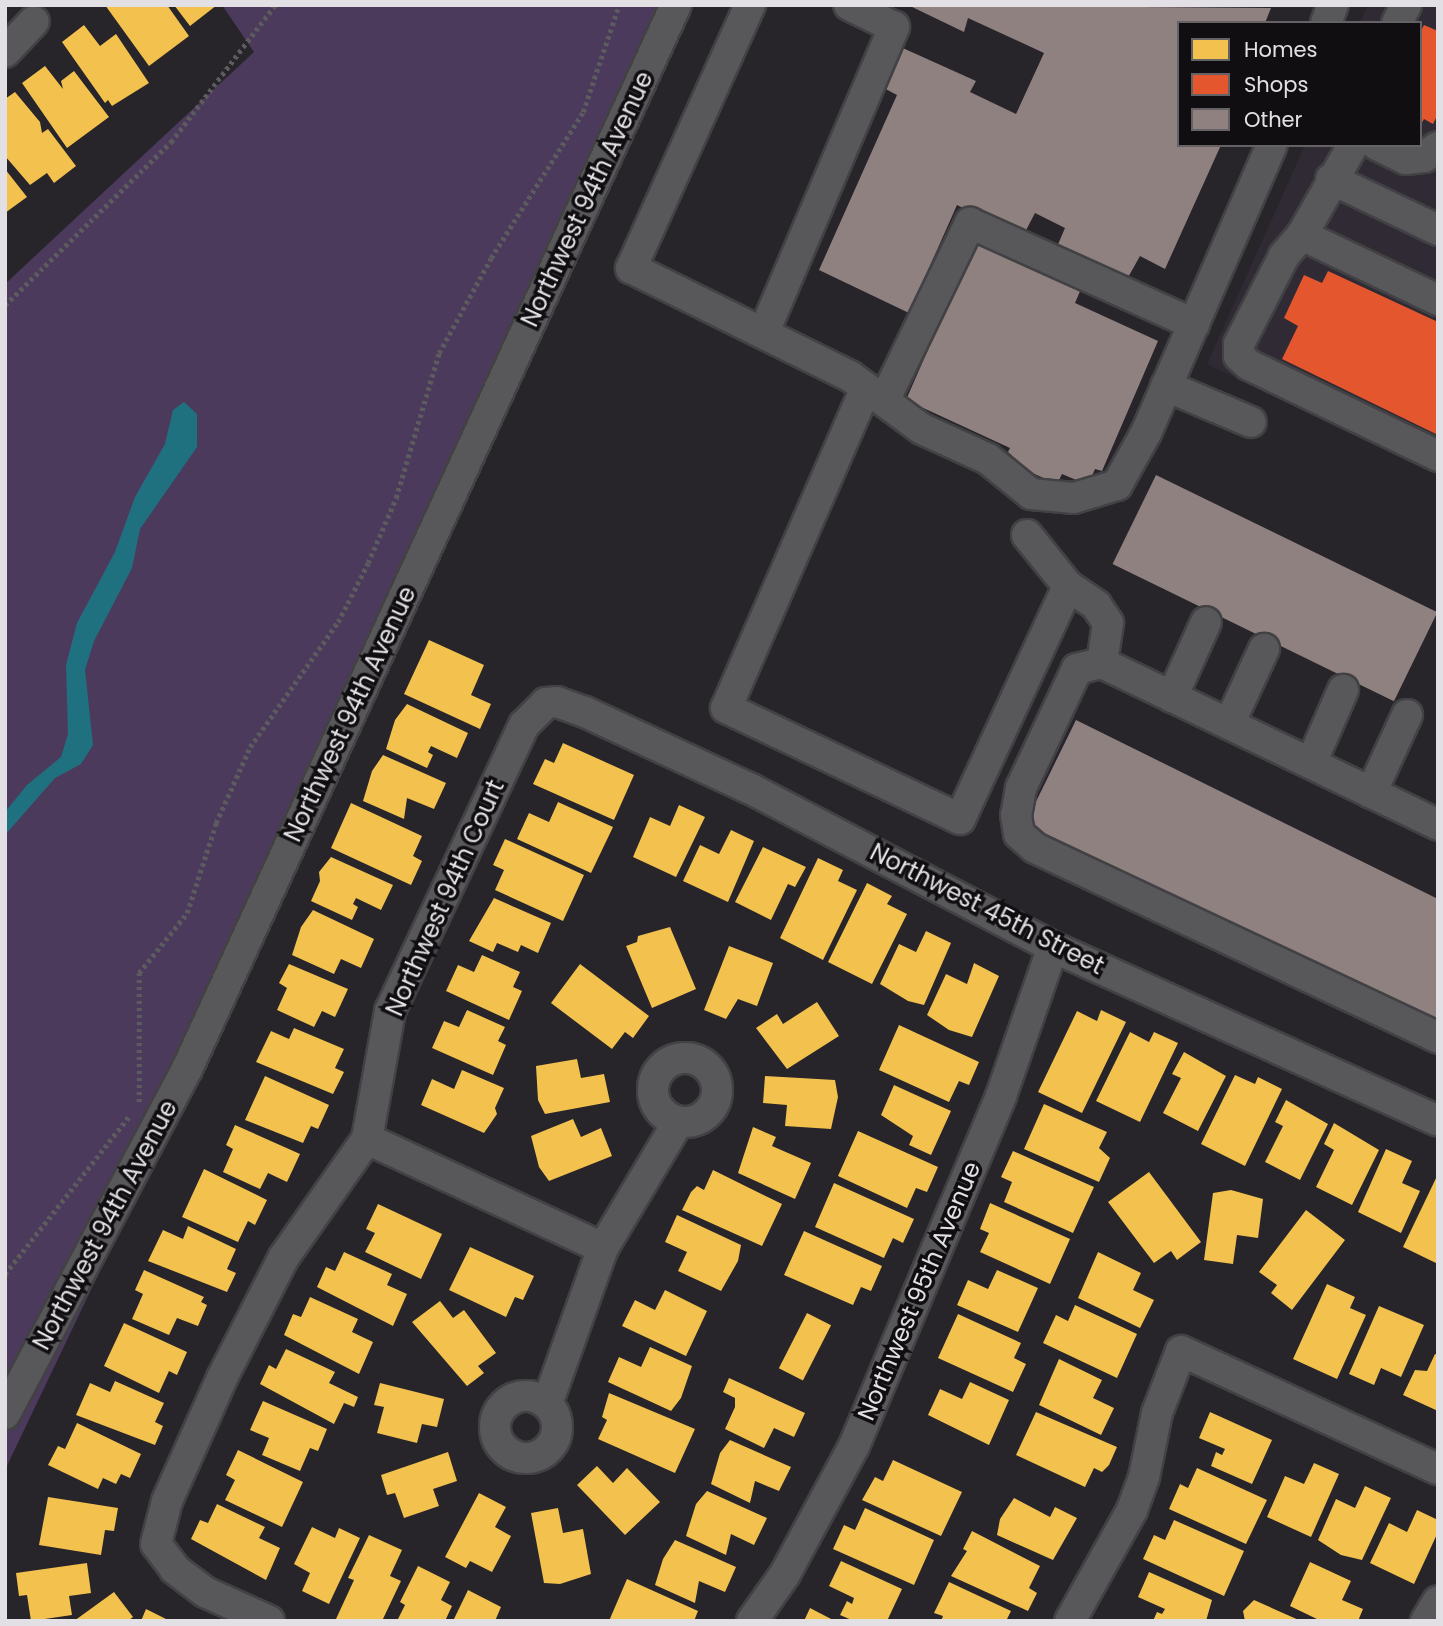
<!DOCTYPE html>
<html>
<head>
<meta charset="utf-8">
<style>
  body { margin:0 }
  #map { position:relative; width:1443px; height:1626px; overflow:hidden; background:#272529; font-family:Poppins,sans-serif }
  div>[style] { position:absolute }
  .built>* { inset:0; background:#2f2a34 }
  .green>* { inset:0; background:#4c3a5d }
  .water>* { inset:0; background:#1f717f }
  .homes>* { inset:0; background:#f2c14e; transform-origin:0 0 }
  .shops>* { inset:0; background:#e4572e }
  .building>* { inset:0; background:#908181; transform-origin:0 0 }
  .path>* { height:4.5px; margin-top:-2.25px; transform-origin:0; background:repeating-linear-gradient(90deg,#5c5b5d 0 3.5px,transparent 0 7px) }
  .roads { filter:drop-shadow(2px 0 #424144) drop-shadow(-2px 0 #424144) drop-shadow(0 2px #424144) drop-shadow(0 -2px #424144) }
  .minor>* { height:30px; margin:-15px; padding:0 15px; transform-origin:15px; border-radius:15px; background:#58575a }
  .minor>.ring { margin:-15px; padding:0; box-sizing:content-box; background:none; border:30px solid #58575a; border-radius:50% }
  span { translate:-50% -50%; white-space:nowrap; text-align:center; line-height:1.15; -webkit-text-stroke:7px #100e11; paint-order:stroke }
  .street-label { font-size:24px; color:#e2e0e4 }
  .frame { position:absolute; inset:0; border:7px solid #e2e0e4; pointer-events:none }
  .legend { position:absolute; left:1177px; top:21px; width:245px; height:126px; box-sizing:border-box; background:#100e11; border:2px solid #646265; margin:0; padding:9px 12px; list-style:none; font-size:21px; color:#e2e0e4 }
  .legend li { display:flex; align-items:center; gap:14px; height:35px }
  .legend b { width:35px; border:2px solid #646265 }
</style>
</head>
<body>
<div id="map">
  <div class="built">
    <i style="clip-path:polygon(1368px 5px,1438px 5px,1438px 476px,1207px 364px,1305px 145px,1420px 145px,1420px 23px,1360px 23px)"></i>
  </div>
  <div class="green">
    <i style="clip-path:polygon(222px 5px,690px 5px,411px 619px,5px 1470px,5px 284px,254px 52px)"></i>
  </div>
  <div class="water">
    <i style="clip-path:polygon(184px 402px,197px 414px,197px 447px,140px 529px,132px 568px,94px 641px,85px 670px,93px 745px,81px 764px,55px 778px,5px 835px,5px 812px,27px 785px,61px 757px,68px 734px,66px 665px,77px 623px,115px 552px,135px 497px,165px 444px,173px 410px)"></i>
  </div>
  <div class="homes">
    <i style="clip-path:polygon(105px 5px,167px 5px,189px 36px,149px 66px)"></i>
    <i style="clip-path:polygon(174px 5px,217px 5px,190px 26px)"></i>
    <i style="clip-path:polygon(84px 25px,100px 46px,116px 34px,149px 83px,112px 106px,108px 100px,105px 103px,62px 42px)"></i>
    <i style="clip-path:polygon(45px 66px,63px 89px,61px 81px,74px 71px,109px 117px,67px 148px,22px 83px)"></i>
    <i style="clip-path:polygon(15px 92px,40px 122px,42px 133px,48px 129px,76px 166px,54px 183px,47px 173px,30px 185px,5px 156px,5px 99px)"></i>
    <i style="clip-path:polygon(5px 169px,27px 197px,5px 213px)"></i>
    <i style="clip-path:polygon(429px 640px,484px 665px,471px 695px,491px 704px,480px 729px,404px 694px)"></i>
    <i style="clip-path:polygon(407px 704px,468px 733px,457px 758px,431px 746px,428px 752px,433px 755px,427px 768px,386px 749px,395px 720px)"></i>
    <i style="clip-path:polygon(563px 743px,634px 775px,614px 820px,533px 784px,545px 759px,554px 763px)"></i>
    <i style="clip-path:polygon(383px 755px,446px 783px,434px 809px,407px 798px,404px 819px,363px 801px,372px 771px)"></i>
    <i style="clip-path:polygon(558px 802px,613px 827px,591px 873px,517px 839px,529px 813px,549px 822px)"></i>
    <i style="clip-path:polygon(351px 803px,422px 836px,413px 856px,422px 861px,411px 885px,331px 848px)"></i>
    <i style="clip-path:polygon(679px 805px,705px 817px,676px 877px,633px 857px,650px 817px,670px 826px)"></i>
    <i style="clip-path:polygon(731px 830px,754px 841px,728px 902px,683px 881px,700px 845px,719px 854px)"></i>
    <i style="clip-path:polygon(505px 839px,584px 875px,563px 921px,495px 890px,504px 870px,493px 865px)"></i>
    <i style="clip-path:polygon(763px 847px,806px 867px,795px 887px,788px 884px,771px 920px,735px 902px)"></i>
    <i style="clip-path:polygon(331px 857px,393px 885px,381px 910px,356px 898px,353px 904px,358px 907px,352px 920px,311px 901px,320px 881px,319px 872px)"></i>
    <i style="clip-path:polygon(818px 858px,843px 870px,838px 881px,857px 890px,823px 960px,780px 938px)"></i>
    <i style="clip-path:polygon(867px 883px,892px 896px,887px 904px,907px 914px,872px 984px,828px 962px)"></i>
    <i style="clip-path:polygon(494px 898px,551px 923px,538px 953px,521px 945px,518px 952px,497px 943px,493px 952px,469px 941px)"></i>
    <i style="clip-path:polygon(313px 910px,374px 939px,361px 968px,341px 959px,334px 974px,292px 955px,301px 927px)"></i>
    <i style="clip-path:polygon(670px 927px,696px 989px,652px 1008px,626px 946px,637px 942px,638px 936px)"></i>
    <i style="clip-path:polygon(926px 931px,951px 943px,924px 1005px,908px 1001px,880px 984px,899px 944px,916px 952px)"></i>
    <i style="clip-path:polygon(729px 946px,773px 963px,757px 1006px,738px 999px,726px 1019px,704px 1010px)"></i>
    <i style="clip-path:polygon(482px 955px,520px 972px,513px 987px,522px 991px,509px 1020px,446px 991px,458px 965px,474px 972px)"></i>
    <i style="clip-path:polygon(974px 963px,999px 976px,972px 1037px,949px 1030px,927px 1015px,946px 974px,967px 984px)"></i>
    <i style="clip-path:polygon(289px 964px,348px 989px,335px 1017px,322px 1011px,314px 1027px,277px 1010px,287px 988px,279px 983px)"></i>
    <i style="clip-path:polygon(580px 964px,649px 1016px,633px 1038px,625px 1032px,612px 1049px,551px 1003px)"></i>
    <i style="clip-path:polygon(817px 1002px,839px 1036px,787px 1069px,756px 1028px,777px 1014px,783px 1024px)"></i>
    <i style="clip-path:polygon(467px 1010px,505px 1027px,498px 1041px,506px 1045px,493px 1075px,432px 1048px,444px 1021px,459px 1027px)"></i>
    <i style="clip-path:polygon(1101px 1010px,1126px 1022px,1082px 1113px,1038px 1092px,1077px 1011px,1097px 1021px)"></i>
    <i style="clip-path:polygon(899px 1025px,979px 1062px,969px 1085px,959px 1081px,949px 1102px,879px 1070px)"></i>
    <i style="clip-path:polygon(294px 1028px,344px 1049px,335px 1068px,344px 1072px,333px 1094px,256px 1062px,271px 1031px,289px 1039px)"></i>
    <i style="clip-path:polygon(1130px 1032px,1149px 1042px,1154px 1032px,1178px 1043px,1140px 1122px,1096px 1101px)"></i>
    <i style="clip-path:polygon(1184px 1052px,1226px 1076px,1198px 1131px,1163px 1113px,1181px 1078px,1172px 1074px)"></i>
    <i style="clip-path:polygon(577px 1059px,581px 1078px,604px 1074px,610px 1102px,545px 1114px,538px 1100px,536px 1066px)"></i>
    <i style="clip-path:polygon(462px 1070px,504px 1088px,495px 1108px,497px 1114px,484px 1133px,421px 1105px,432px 1079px,454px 1089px)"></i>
    <i style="clip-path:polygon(1235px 1075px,1255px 1084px,1258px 1077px,1282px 1089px,1245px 1166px,1201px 1144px)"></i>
    <i style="clip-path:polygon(265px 1076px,329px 1105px,318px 1129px,311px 1126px,303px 1143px,245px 1120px)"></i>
    <i style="clip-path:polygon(765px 1076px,835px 1080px,838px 1097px,831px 1129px,785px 1126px,787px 1105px,763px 1103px)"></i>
    <i style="clip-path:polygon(894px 1085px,951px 1111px,931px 1155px,909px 1145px,913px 1136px,881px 1115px)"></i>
    <i style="clip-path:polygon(1286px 1100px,1328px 1124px,1300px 1180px,1265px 1162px,1283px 1126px,1275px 1122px)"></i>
    <i style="clip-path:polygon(1044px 1104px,1107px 1132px,1099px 1148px,1110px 1158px,1099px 1182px,1024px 1149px)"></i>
    <i style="clip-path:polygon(573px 1119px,581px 1137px,601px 1128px,612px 1156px,549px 1181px,539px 1167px,531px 1136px)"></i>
    <i style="clip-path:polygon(1334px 1123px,1379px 1150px,1352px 1205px,1316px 1187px,1334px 1150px,1324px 1144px)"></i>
    <i style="clip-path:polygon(235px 1125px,300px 1154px,287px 1182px,268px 1173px,260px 1189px,223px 1172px,233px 1149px,226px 1145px)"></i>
    <i style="clip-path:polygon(753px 1127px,776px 1137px,772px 1146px,811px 1163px,795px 1199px,738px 1173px)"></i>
    <i style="clip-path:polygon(858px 1131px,938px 1167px,927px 1192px,916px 1188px,907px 1208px,838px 1176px)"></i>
    <i style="clip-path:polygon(1386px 1149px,1412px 1161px,1402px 1183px,1420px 1191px,1401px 1233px,1358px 1212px)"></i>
    <i style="clip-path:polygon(1013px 1151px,1094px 1187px,1073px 1233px,1004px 1202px,1012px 1182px,1001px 1177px)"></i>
    <i style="clip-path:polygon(204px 1169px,267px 1200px,255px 1225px,248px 1221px,238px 1242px,182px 1217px)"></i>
    <i style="clip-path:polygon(713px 1170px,782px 1204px,762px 1246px,682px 1210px,691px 1192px,697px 1186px,704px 1190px)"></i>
    <i style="clip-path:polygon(1149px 1172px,1201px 1242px,1177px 1260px,1171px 1251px,1154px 1263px,1108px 1202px)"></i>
    <i style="clip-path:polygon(1438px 1174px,1438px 1264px,1403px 1247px)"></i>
    <i style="clip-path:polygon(834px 1183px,914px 1219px,903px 1243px,893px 1238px,884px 1258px,815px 1227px)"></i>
    <i style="clip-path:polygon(1231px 1190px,1263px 1199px,1258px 1238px,1237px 1235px,1233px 1264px,1204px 1260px,1213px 1193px)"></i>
    <i style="clip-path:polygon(990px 1203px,1070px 1239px,1050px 1284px,980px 1252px,989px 1233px,980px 1229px)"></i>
    <i style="clip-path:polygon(378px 1204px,442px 1234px,421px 1279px,365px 1252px,375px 1233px,366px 1229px)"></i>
    <i style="clip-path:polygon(1306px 1210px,1345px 1240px,1292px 1310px,1271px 1293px,1277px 1285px,1259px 1272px)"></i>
    <i style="clip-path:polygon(677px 1215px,741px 1245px,738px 1261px,721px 1291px,678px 1271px,687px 1252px,665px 1242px)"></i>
    <i style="clip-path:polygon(188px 1226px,236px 1249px,227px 1269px,236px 1273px,227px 1292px,148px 1261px,163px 1230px,183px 1239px)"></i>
    <i style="clip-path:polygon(804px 1231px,882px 1266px,871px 1291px,861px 1287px,853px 1305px,784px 1275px)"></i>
    <i style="clip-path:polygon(470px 1247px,534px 1276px,523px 1300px,515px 1297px,506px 1317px,449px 1290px)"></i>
    <i style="clip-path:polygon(344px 1252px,392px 1274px,387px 1285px,407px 1294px,393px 1326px,317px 1287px,326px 1267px,335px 1271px)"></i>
    <i style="clip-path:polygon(1098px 1252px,1141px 1273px,1133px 1290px,1154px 1300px,1140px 1328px,1078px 1298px)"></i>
    <i style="clip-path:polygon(144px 1270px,204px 1297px,201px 1302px,207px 1305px,198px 1326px,177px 1318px,169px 1335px,132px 1319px,143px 1294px,135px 1290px)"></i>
    <i style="clip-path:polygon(997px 1270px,1038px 1288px,1018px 1332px,957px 1305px,968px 1280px,988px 1289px)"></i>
    <i style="clip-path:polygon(1327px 1284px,1355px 1297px,1350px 1308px,1366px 1315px,1337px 1379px,1293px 1359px)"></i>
    <i style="clip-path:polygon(665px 1290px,707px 1311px,686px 1356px,622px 1326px,635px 1300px,655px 1310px)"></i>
    <i style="clip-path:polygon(310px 1297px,358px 1319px,352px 1332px,373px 1342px,359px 1374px,284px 1335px,293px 1314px,301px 1317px)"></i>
    <i style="clip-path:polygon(440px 1301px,453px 1318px,464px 1310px,496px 1353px,478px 1366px,484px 1373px,467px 1386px,412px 1322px)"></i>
    <i style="clip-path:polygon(1075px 1305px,1137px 1334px,1117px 1378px,1043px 1343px,1056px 1315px,1068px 1321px)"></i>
    <i style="clip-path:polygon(1379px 1306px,1424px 1325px,1401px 1377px,1381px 1368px,1374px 1385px,1349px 1374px)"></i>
    <i style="left:807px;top:1313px;width:27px;height:62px;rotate:27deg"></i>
    <i style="clip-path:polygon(958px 1314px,1021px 1343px,1014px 1358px,1026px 1364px,1013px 1392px,938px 1358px)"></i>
    <i style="clip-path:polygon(124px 1323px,187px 1352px,177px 1375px,169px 1371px,159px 1393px,104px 1366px)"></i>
    <i style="clip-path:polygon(650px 1347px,692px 1366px,681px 1398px,671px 1411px,608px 1382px,619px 1357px,641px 1367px)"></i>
    <i style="clip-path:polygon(286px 1349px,335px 1372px,329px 1383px,358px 1397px,354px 1407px,344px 1403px,334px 1424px,260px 1384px,269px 1365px,276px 1369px)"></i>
    <i style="clip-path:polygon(1435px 1354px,1438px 1355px,1438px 1411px,1403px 1395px,1415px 1370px,1427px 1371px)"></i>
    <i style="clip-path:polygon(1059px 1359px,1102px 1380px,1093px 1398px,1114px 1408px,1101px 1435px,1039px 1405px)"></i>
    <i style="clip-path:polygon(729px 1378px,805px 1413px,794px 1437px,774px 1428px,764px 1448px,725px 1429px,735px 1407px,735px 1398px,723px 1392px)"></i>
    <i style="clip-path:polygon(115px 1381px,164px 1403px,155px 1422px,163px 1426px,155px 1445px,76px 1415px,90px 1383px,110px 1392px)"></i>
    <i style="clip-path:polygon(970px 1382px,1009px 1400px,989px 1445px,928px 1415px,940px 1389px,962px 1399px)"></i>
    <i style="clip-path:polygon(380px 1383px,444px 1399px,437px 1427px,422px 1424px,417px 1443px,377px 1433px,384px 1407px,374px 1405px)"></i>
    <i style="clip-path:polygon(609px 1393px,695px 1429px,675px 1473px,598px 1439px,607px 1420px,602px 1417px)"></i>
    <i style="clip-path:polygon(263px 1401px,327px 1429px,318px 1451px,310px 1448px,300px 1471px,262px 1455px,269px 1438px,250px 1430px)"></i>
    <i style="clip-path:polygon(1036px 1412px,1117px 1447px,1109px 1465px,1102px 1472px,1094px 1468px,1085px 1487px,1016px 1455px)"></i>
    <i style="clip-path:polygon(1210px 1412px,1272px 1440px,1252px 1484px,1211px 1466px,1216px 1452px,1222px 1455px,1225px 1449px,1199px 1438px)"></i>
    <i style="clip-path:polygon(77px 1423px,141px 1454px,130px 1478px,121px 1474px,116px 1484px,103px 1478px,98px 1489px,48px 1465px,58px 1446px,65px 1449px)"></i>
    <i style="clip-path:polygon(730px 1440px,791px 1467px,779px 1491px,755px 1481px,750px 1503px,711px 1484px,720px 1453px)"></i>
    <i style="clip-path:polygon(238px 1450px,303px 1482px,282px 1527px,225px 1500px,235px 1480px,226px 1475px)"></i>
    <i style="clip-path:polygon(448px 1452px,457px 1481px,433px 1489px,439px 1506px,404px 1518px,395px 1493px,387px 1495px,381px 1475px)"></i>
    <i style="clip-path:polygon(893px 1460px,962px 1492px,941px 1536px,862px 1500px,875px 1477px,883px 1481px)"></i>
    <i style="clip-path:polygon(1314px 1463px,1339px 1474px,1311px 1537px,1267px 1517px,1285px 1476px,1304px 1484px)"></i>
    <i style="clip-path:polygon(597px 1466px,613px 1483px,627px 1468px,660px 1502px,625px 1535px,577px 1485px)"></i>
    <i style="clip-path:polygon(1197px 1468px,1267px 1500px,1246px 1544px,1169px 1509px,1180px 1484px,1188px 1488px)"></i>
    <i style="clip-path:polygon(1365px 1486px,1391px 1498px,1362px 1560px,1341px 1555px,1318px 1540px,1336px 1499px,1355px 1508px)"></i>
    <i style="clip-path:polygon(707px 1491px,767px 1518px,754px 1545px,731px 1534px,726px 1555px,686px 1536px,696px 1504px)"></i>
    <i style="clip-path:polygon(479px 1493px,506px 1507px,495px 1527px,511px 1536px,492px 1572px,470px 1561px,466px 1568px,445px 1557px)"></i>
    <i style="clip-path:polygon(48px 1497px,118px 1508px,114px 1531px,105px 1530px,101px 1555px,39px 1545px)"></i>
    <i style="clip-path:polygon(1014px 1498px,1050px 1517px,1055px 1507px,1077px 1518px,1053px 1560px,997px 1535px,1000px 1519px)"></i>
    <i style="clip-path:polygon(217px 1504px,265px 1527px,259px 1538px,280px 1548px,266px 1580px,191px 1539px,200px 1520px,208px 1523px)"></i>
    <i style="clip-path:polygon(558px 1508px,563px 1533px,583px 1529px,591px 1574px,560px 1584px,544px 1583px,531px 1513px)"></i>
    <i style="clip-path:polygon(865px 1508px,934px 1540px,914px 1585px,833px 1549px,844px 1525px,855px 1530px)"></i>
    <i style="clip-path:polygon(1417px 1510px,1438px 1520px,1438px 1532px,1414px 1584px,1370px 1563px,1389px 1523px,1407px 1532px)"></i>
    <i style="clip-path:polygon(1174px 1520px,1244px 1551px,1224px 1596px,1143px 1559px,1154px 1535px,1165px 1540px)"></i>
    <i style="clip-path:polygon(312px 1527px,335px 1538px,339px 1528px,360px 1538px,329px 1604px,302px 1591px,310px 1573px,294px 1564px)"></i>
    <i style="clip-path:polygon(972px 1531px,1040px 1566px,1029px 1588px,1037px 1593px,1028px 1611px,951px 1576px,967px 1551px,963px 1549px)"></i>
    <i style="clip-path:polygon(369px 1535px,402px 1550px,390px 1576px,401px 1581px,382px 1621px,340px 1621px,336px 1619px,354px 1580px,348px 1578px)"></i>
    <i style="clip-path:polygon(675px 1540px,736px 1567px,725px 1592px,699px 1581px,695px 1603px,655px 1585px,663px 1559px)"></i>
    <i style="clip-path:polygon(841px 1561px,902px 1589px,887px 1621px,854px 1621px,840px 1615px,847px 1601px,852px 1604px,854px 1598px,829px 1586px)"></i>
    <i style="clip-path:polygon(1310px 1562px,1351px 1581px,1342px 1600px,1363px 1609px,1358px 1621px,1321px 1621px,1290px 1606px)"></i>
    <i style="clip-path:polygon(87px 1563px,91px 1593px,69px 1596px,72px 1615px,31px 1621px,27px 1595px,19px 1596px,16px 1573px)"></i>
    <i style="clip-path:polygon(418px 1566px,450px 1582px,441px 1600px,452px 1606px,445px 1621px,397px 1621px,405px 1605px,400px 1602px)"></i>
    <i style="clip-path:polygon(1149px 1572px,1212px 1600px,1206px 1621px,1153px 1621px,1157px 1612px,1162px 1614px,1165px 1609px,1138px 1597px)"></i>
    <i style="clip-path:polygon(627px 1579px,698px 1611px,694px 1621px,609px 1621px)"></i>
    <i style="clip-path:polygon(949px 1582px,1011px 1611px,1006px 1621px,941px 1621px,943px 1616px,934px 1613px)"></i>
    <i style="clip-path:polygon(468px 1590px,501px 1607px,495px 1621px,453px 1621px)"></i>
    <i style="clip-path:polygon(114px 1592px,133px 1617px,128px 1621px,74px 1621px)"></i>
    <i style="clip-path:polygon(1254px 1600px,1301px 1621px,1245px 1621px,1243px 1611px)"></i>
    <i style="clip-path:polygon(810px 1608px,835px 1621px,804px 1621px)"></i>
    <i style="clip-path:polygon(146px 1609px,170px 1621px,141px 1621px)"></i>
  </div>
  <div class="shops">
    <i style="clip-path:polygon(1424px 25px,1438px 31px,1438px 114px,1433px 124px,1424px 119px,1420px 126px,1420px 33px)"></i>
    <i style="clip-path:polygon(1328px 271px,1438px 322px,1438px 435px,1282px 359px,1298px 326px,1284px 318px,1304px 275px,1322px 283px)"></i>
  </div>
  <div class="building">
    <i style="clip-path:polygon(908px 5px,1271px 8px,1265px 23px,1179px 23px,1179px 145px,1221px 145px,1165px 269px,1140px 256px,1126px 281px,1056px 249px,1065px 228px,1035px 213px,1022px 238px,957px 205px,909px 313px,819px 270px,897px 95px,878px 85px,896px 45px,976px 81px,970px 92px,1016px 114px,1044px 53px,968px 18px,964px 32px)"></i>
    <i style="clip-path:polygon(975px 242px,1081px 289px,1075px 303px,1158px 341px,1102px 471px,1095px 469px,1088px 485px,1062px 474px,1057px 484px,1028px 471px,1008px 452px,1010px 448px,906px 400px)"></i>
    <i style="left:1156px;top:475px;width:313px;height:99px;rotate:26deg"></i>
    <i style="clip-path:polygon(1076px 720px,1438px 899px,1438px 1022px,1025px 824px)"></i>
  </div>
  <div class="path">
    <i style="left:5px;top:305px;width:233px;rotate:-44.5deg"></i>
    <i style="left:171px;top:142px;width:172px;rotate:-52.8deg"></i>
    <i style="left:139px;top:1102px;width:129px;rotate:-90deg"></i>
    <i style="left:139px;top:973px;width:77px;rotate:-51.3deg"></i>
    <i style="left:187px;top:913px;width:95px;rotate:-72.1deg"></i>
    <i style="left:216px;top:823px;width:83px;rotate:-65.9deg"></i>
    <i style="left:250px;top:747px;width:153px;rotate:-54.9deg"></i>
    <i style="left:338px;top:622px;width:66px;rotate:-63deg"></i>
    <i style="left:368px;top:563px;width:71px;rotate:-66.7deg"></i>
    <i style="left:396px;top:498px;width:151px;rotate:-73.5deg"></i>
    <i style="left:439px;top:353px;width:108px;rotate:-61.3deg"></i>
    <i style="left:491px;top:258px;width:173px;rotate:-57.8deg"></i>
    <i style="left:583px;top:112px;width:113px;rotate:-71.4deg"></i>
    <i style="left:5px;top:1274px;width:202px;rotate:-51.8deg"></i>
  </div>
  <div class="roads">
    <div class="minor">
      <i style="left:750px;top:5px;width:289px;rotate:114.3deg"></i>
      <i style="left:631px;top:268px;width:244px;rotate:26.3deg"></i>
      <i style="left:850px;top:376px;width:89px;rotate:36.4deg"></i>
      <i style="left:922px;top:429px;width:72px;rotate:24.4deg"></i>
      <i style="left:988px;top:459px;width:55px;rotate:39.1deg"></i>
      <i style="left:1031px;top:494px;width:43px;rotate:5.3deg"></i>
      <i style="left:1074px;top:498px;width:45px;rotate:-16.8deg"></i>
      <i style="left:1117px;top:485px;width:60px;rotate:-60.9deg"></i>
      <i style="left:1146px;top:433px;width:314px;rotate:-66.4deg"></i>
      <i style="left:1326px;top:23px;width:19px;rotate:-69deg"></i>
      <i style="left:1397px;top:23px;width:20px;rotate:-63deg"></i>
      <i style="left:5px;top:52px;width:42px;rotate:-46.9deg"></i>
      <i style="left:1377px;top:145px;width:32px;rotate:26deg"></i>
      <i style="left:1406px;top:159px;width:18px;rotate:-6deg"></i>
      <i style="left:1424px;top:157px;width:17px;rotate:-36deg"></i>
      <i style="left:1331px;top:179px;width:119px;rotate:25.5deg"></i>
      <i style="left:1302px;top:235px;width:103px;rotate:-60.5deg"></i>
      <i style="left:1438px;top:300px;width:151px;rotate:-154.5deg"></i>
      <i style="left:1302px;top:235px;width:28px;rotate:131deg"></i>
      <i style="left:1284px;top:256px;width:99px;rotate:117.1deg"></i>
      <i style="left:1239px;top:344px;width:12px;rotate:90deg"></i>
      <i style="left:1239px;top:356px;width:13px;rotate:42deg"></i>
      <i style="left:1249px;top:365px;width:210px;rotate:25.7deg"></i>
      <i style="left:764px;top:332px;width:332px;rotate:-66.9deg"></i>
      <i style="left:894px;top:27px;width:50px;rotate:-153.9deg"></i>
      <i style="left:1166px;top:386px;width:92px;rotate:23deg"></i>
      <i style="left:866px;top:388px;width:349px;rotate:113.6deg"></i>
      <i style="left:726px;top:708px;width:259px;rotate:25.4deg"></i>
      <i style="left:960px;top:819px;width:257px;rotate:-65.1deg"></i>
      <i style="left:1068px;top:586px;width:34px;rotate:34deg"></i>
      <i style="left:1096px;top:605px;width:22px;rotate:56deg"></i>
      <i style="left:1108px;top:623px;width:40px;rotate:98.5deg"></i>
      <i style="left:1102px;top:663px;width:373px;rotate:25.7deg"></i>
      <i style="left:884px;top:401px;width:198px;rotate:-64.2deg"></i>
      <i style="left:970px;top:223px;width:246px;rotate:24.3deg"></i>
      <i style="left:1027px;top:535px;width:65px;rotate:51.2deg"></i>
      <i style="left:1102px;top:663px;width:26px;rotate:167deg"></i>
      <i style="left:1077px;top:669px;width:132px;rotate:115.2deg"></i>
      <i style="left:1021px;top:788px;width:27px;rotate:100deg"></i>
      <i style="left:1016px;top:815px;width:19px;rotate:81deg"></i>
      <i style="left:1019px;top:834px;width:21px;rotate:41deg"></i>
      <i style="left:1035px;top:848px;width:446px;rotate:25.2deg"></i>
      <i style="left:1172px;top:697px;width:82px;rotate:-65.6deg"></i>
      <i style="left:1229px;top:724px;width:83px;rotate:-65deg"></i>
      <i style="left:1311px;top:763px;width:80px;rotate:-66.3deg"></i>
      <i style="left:1371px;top:793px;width:86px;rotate:-65.2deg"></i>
      <i class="ring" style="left:653px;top:1058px;width:34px;height:34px"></i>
      <i style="left:367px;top:1139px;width:260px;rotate:24.8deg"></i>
      <i class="ring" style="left:495px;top:1396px;width:32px;height:32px"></i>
      <i style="left:547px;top:1404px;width:166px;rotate:-70.3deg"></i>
      <i style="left:603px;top:1248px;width:147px;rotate:-59.2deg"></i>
      <i style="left:5px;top:1414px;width:390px;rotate:-62.2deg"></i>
      <i style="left:187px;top:1069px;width:1171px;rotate:-65.32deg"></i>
      <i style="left:269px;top:1621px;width:70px;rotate:-155.6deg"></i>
      <i style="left:205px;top:1592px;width:38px;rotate:-143deg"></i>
      <i style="left:175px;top:1569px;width:31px;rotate:-127deg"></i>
      <i style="left:156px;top:1544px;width:44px;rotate:-75.7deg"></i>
      <i style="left:167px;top:1501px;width:135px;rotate:-65.9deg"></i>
      <i style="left:222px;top:1378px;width:136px;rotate:-62.9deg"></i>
      <i style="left:284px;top:1257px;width:144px;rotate:-54.9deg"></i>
      <i style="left:367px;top:1139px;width:130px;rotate:-79.8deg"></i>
      <i style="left:390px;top:1011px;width:316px;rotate:-64.9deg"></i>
      <i style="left:524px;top:725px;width:31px;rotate:-45deg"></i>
      <i style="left:546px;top:703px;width:11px;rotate:-5deg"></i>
      <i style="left:557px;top:702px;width:30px;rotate:20deg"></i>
      <i style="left:585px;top:712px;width:181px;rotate:24.9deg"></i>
      <i style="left:749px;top:788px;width:343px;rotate:27.6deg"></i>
      <i style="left:1053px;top:947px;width:422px;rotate:24.3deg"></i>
      <i style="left:752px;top:1621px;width:57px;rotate:-54.9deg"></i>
      <i style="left:785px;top:1574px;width:145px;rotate:-61.7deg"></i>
      <i style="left:854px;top:1446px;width:380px;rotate:-67.2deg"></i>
      <i style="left:1001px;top:1096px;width:158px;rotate:-70.8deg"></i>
      <i style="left:1070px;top:1621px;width:127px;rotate:-60.8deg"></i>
      <i style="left:1132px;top:1510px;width:35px;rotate:-70deg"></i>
      <i style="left:1144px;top:1477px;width:65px;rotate:-78.5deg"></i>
      <i style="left:1157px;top:1413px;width:66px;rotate:-68.8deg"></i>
      <i style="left:1181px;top:1351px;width:283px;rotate:24.7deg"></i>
      <i style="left:1426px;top:1621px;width:23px;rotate:-59deg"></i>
    </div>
  </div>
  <div class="street-label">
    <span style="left:587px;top:199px;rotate:-65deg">Northwest 94th Avenue</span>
    <span style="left:350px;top:714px;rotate:-65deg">Northwest 94th Avenue</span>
    <span style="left:445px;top:898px;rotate:-66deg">Northwest 94th Court</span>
    <span style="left:987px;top:909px;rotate:27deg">Northwest 45th Street</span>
    <span style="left:105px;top:1225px;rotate:-62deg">Northwest 94th Avenue</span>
    <span style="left:919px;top:1291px;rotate:-67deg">Northwest 95th Avenue</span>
  </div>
  <div class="frame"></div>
  <ul class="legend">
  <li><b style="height:19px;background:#f2c14e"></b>Homes</li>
  <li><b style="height:19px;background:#e4572e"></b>Shops</li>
  <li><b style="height:19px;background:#908181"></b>Other</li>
  </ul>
</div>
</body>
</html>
